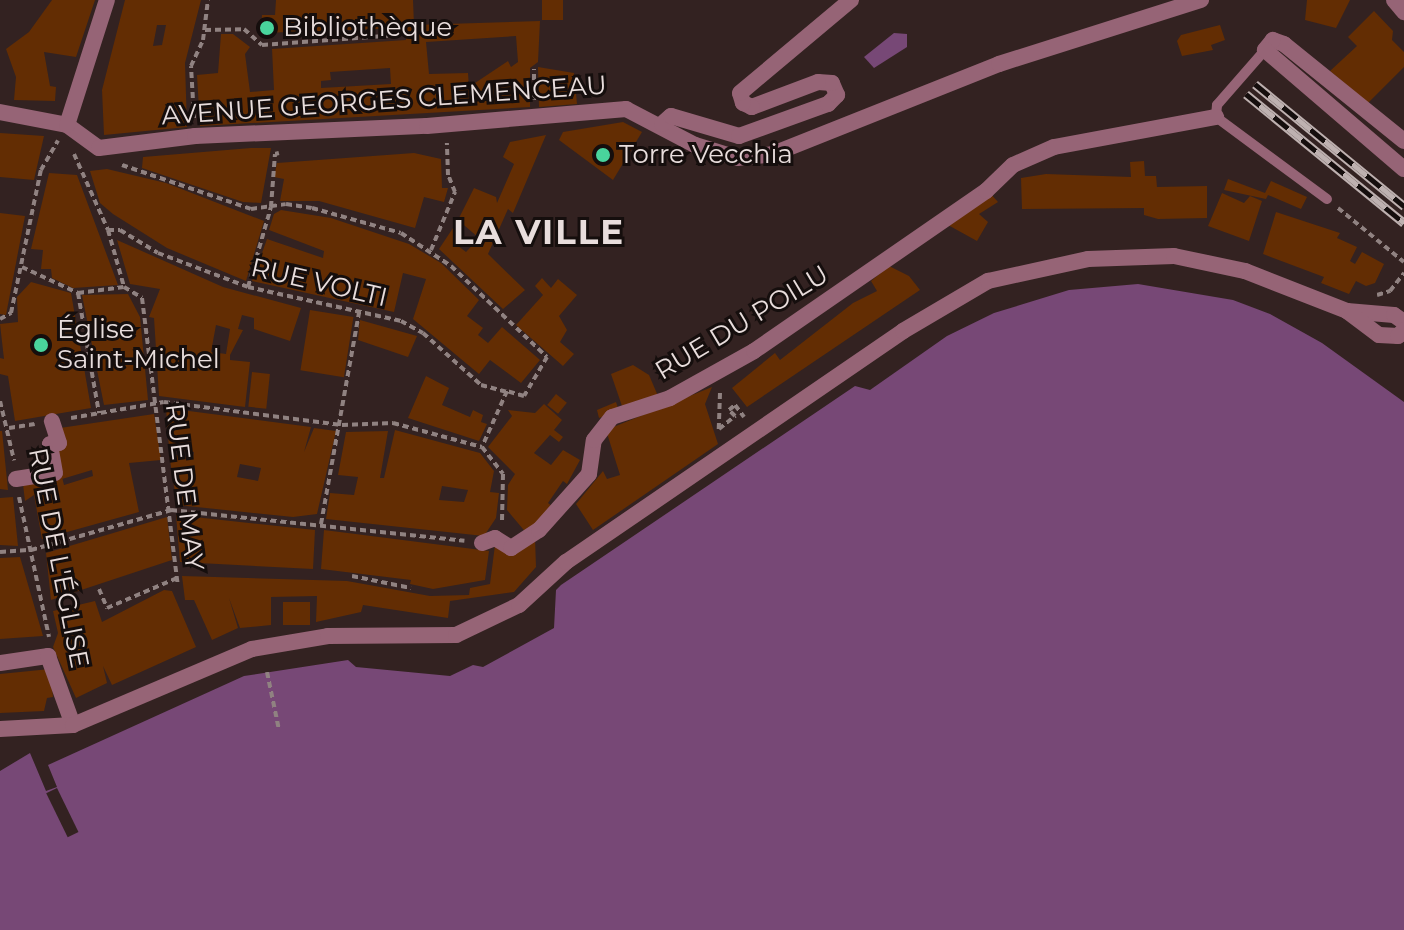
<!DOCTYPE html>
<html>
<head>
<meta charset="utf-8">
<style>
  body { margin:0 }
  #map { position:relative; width:1404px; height:930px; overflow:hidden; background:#332221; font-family:Montserrat,sans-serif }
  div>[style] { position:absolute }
  .water>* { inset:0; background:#774876 }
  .pier>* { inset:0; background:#332221; transform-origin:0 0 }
  .building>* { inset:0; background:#632d03; transform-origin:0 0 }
  .path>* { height:4px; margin-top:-2px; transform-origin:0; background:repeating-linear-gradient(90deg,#908281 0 6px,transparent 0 10px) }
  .lane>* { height:10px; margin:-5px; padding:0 5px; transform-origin:5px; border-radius:5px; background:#966476 }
  .street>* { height:16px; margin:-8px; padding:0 8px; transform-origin:8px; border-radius:8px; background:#966476 }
  .rail>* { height:9px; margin-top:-4.5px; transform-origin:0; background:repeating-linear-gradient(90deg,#150e0d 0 18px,#beb1b0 0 36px); box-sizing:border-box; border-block:2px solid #beb1b0 }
  .dots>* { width:22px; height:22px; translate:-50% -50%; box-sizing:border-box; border:4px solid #150e0d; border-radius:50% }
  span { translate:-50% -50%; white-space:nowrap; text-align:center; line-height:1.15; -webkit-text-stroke:6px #150e0d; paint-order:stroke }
  .poi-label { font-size:26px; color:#e8dddc }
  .left { translate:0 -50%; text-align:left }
  .street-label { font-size:26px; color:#e8dddc }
  .district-label { font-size:34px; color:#e8dddc; font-weight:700; letter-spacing:2px }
</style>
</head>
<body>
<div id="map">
  <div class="water">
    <i style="clip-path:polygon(894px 33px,907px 34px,907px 47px,874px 68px,864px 57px)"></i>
    <i style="clip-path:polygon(1138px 284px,1233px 300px,1270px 314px,1322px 343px,1404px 402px,1404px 930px,0 930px,0 771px,30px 753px,46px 791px,57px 787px,48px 765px,244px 676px,348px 660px,356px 667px,450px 676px,473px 665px,483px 667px,554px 628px,556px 590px,561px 585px,855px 386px,870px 390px,947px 336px,994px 313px,1069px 290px)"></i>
  </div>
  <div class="pier">
    <i style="left:57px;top:788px;width:49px;height:12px;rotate:64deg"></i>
  </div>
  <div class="building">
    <i style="clip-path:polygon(52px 0,95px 0,76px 57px,44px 52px,50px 86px,56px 87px,55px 101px,14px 100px,16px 77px,6px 49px,29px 32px)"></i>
    <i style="clip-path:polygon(evenodd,125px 0,201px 0,185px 63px,187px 127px,104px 135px,102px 90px,125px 0,157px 25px,166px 25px,162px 45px,153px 46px,157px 25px)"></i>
    <i style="clip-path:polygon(evenodd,276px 0,413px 0,414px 25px,540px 21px,538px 62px,530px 68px,530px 107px,200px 126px,197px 75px,218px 73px,221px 34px,233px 34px,250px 47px,245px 54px,250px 92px,274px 90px,272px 49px,406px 40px,406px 28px,261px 33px,262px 15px,275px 15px,276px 0,516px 36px,518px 62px,511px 67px,508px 61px,469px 87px,468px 73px,429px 74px,426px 42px,516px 36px,276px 0,390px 68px,391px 84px,321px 88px,321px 81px,331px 80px,330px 72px,390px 68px)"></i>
    <i style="left:542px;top:0;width:21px;height:20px"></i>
    <i style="clip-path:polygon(1307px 0,1350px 0,1336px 28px,1305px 20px)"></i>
    <i style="clip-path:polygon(1374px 11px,1393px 31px,1392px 40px,1404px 52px,1404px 67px,1368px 103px,1330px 71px,1357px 46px,1348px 37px)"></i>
    <i style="clip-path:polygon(1220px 25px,1225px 40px,1211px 45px,1213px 50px,1182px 56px,1177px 41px,1181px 35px)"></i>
    <i style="clip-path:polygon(538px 67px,574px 73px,577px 104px,539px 107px)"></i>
    <i style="clip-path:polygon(623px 122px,642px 132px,613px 180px,559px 140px,563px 132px)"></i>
    <i style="clip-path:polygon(0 133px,44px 136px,34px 180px,0 177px)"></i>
    <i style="clip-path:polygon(546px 135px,513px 213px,508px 209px,488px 254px,525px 290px,503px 309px,439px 249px,453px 228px,459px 234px,453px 242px,466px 252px,479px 238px,458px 220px,474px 188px,496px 197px,497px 203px,514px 164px,503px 157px,510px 142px)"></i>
    <i style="clip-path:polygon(251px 148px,271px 148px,261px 203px,243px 202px,142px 168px,143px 157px)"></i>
    <i style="clip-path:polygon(414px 153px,441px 159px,442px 188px,448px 188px,444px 202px,424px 197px,415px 228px,319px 201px,280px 201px,284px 179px,274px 177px,277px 163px)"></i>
    <i style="clip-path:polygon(1144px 161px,1145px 176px,1156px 176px,1157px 187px,1207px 186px,1207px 218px,1158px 219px,1144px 215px,1144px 208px,1022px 209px,1021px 178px,1046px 174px,1131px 177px,1130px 162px)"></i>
    <i style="clip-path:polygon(107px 169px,166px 183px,264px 221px,246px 281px,167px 248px,113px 214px,100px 203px,90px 171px)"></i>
    <i style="clip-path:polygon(49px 173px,77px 175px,118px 285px,73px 288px,52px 278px,51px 269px,41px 269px,43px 250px,31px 249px)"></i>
    <i style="clip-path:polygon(1228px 179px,1265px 193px,1271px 181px,1307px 197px,1301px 209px,1268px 195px,1266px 199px,1224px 190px)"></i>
    <i style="clip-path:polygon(989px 192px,998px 202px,979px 214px,988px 222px,977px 241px,948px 225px)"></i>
    <i style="clip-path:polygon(1222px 193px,1244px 203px,1250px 196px,1262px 201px,1249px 241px,1208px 226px)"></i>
    <i style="clip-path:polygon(281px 210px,331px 218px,409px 244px,441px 263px,479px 300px,467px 316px,483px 328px,478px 335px,488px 343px,502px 327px,540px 360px,521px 383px,490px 360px,479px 374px,413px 319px,426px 279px,403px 273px,394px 312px,252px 281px,267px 239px,323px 258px,324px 251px,269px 230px,274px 214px)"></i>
    <i style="clip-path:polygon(1276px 212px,1340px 233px,1337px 238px,1357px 247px,1350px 261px,1355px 264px,1362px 252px,1384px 264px,1375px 283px,1366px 286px,1356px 281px,1349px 294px,1321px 283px,1324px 277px,1263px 254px)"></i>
    <i style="clip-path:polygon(0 213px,25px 216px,6px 315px,0 314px)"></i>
    <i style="clip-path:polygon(evenodd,117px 240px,223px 287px,301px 308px,290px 341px,254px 329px,254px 318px,242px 315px,238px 329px,243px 330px,230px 355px,230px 360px,250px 362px,245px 407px,159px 396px,154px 318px,149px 317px,160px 289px,130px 284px,117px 240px,216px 325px,230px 329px,226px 354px,211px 352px,216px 325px)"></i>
    <i style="clip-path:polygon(889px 266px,909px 276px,920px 290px,747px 407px,732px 388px,775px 353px,780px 360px,853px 303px,877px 291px,871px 281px)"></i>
    <i style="clip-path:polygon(542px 278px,551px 288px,558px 279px,577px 295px,559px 316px,567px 330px,560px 342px,574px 354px,563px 366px,516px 325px,543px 295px,535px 286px)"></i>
    <i style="clip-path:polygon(31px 282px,71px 293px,91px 408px,15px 421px,8px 376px,0 374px,0 358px,4px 359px,0 324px,18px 322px,17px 297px)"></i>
    <i style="clip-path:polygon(128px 294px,140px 317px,148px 400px,104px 405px,82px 295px)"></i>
    <i style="left:310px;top:310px;width:44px;height:61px;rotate:9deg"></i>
    <i style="clip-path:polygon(360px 320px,417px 336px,408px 357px,358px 340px)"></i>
    <i style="clip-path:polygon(633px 365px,649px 375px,658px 396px,623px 409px,611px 374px)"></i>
    <i style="left:252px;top:372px;width:18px;height:35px;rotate:6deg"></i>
    <i style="clip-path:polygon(426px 376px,449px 388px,442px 405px,470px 417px,473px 410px,483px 415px,481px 422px,487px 424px,479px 441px,408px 418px)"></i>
    <i style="clip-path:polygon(712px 387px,705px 404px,718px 444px,593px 530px,576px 504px,603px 471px,607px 479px,620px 475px,606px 430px)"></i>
    <i style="left:556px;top:394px;width:14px;height:14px;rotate:39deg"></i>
    <i style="clip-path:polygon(616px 402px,619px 411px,599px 418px,597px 410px)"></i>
    <i style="clip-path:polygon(544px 404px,562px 420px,554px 430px,563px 437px,559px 442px,550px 435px,534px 453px,551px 465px,563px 450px,580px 460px,567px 484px,563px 481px,548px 503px,554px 508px,528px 535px,507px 510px,508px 485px,515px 474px,488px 447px,512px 416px,508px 410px,535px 413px)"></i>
    <i style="clip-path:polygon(evenodd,166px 408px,311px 427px,304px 452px,314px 428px,336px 431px,317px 514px,293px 517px,177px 505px,169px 454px,193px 458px,194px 452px,169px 448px,166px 408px,240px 464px,261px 468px,258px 481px,237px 477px,240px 464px)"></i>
    <i style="clip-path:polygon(154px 414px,161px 460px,129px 463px,139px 512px,42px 539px,34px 495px,25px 501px,23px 484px,62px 477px,64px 485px,93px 476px,92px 470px,62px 479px,57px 448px,60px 428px)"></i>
    <i style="clip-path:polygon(evenodd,395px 430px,480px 453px,494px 471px,490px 492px,499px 493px,496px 518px,484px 536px,326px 519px,330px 493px,354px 495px,358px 477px,338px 475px,346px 432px,388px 431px,380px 478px,384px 478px,395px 430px,442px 486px,468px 490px,464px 502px,439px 500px,442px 486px)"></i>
    <i style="clip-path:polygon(0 431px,2px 431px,8px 490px,0 489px)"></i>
    <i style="clip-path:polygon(13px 497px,18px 546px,0 545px,0 498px)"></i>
    <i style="clip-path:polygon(176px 515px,315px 530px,313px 569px,180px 562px)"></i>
    <i style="clip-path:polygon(167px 517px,172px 560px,51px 600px,46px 553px)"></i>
    <i style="clip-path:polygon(324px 530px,489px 551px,485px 580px,433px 589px,410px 584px,411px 580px,321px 569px)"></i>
    <i style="clip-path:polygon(535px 538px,536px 567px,514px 592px,450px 601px,448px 618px,363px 605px,361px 612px,316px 622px,317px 596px,271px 597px,271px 625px,240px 628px,229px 598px,238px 628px,212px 640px,194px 600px,185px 600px,182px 576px,347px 581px,430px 596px,469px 595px,470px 588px,490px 584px,495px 545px)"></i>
    <i style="clip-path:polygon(20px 557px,43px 636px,0 639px,0 558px)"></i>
    <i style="clip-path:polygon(164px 590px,172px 591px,196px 647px,112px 685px,103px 666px,107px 683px,76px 698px,53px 647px,58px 633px,53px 611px,95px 601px,102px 622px)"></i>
    <i style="left:283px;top:602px;width:27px;height:23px"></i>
    <i style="clip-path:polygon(50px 669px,53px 697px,47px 698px,44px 711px,0 713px,0 674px)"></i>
  </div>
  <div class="path">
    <i style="left:205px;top:30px;width:39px;rotate:-1deg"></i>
    <i style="left:244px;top:29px;width:24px;rotate:42deg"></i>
    <i style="left:262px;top:45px;width:136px;rotate:-4.2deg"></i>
    <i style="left:534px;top:100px;width:31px;rotate:-90deg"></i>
    <i style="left:194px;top:118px;width:52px;rotate:-93.3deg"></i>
    <i style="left:191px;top:66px;width:29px;rotate:-65deg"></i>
    <i style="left:203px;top:40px;width:40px;rotate:-82.9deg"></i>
    <i style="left:74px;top:154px;width:83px;rotate:65.9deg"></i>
    <i style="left:108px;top:230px;width:59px;rotate:74.3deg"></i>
    <i style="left:124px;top:287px;width:21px;rotate:31deg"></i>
    <i style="left:142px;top:298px;width:290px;rotate:82.9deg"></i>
    <i style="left:122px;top:165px;width:136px;rotate:18.8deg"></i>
    <i style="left:251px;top:209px;width:35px;rotate:-8deg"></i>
    <i style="left:286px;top:204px;width:26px;rotate:9deg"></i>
    <i style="left:312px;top:208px;width:92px;rotate:15.7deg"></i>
    <i style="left:401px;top:233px;width:60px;rotate:33.4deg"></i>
    <i style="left:451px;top:266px;width:132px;rotate:43.5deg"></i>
    <i style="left:547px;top:357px;width:45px;rotate:120.5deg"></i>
    <i style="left:524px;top:396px;width:18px;rotate:-164deg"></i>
    <i style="left:507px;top:391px;width:61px;rotate:114.1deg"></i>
    <i style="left:482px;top:447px;width:34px;rotate:52deg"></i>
    <i style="left:503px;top:474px;width:47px;rotate:91.2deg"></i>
    <i style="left:1338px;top:208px;width:85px;rotate:39.3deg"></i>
    <i style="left:108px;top:230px;width:12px"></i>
    <i style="left:120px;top:230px;width:44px;rotate:31.2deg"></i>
    <i style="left:158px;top:253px;width:96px;rotate:20.7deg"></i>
    <i style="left:248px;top:287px;width:157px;rotate:12.5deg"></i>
    <i style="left:401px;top:321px;width:25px;rotate:29deg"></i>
    <i style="left:423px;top:333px;width:78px;rotate:41.9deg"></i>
    <i style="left:481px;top:385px;width:27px;rotate:15deg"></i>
    <i style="left:431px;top:250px;width:63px;rotate:-67.5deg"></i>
    <i style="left:455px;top:192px;width:18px;rotate:-112deg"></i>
    <i style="left:448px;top:175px;width:32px;rotate:-92deg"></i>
    <i style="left:22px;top:267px;width:62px;rotate:24.9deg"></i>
    <i style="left:248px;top:287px;width:83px;rotate:-74deg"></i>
    <i style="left:271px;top:207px;width:53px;rotate:-85.7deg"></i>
    <i style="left:275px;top:154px;width:4px;rotate:-14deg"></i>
    <i style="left:78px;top:293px;width:122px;rotate:80.1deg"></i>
    <i style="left:78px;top:293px;width:46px;rotate:-7.4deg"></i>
    <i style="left:1377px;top:295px;width:14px;rotate:-17deg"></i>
    <i style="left:1390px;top:291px;width:23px;rotate:-52deg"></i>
    <i style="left:0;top:319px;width:13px;rotate:-29deg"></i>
    <i style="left:11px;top:313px;width:146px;rotate:-78.2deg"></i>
    <i style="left:41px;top:170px;width:34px;rotate:-60deg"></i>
    <i style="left:720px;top:393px;width:36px;rotate:92deg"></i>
    <i style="left:719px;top:429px;width:21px;rotate:-39deg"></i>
    <i style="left:735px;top:416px;width:8px;rotate:-135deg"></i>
    <i style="left:729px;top:410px;width:8px;rotate:-40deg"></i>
    <i style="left:735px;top:405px;width:15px;rotate:53deg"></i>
    <i style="left:0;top:401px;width:61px;rotate:76.7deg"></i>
    <i style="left:71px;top:418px;width:94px;rotate:-9.8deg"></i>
    <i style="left:164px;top:402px;width:179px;rotate:7.4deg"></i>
    <i style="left:342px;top:425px;width:51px;rotate:-2.2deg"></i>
    <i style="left:393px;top:423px;width:92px;rotate:15.1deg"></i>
    <i style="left:9px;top:428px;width:26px;rotate:-9deg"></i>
    <i style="left:19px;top:497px;width:143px;rotate:77.9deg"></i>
    <i style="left:321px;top:524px;width:215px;rotate:-79.8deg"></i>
    <i style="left:0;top:552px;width:31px;rotate:-4deg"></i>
    <i style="left:31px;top:550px;width:146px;rotate:-15.9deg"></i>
    <i style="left:171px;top:510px;width:295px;rotate:6deg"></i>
    <i style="left:352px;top:576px;width:60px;rotate:11.5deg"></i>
    <i style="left:99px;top:589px;width:21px;rotate:67deg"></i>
    <i style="left:107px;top:608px;width:76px;rotate:-23.2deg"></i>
    <i style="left:267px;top:672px;width:59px;rotate:78.3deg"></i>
  </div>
  <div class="lane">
    <i style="left:1265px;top:50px;width:73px;rotate:131.1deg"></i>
    <i style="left:1217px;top:105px;width:12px;rotate:95deg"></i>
    <i style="left:1216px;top:117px;width:138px;rotate:36.5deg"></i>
  </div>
  <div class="street">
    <i style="left:1394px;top:0;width:16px;rotate:50deg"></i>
    <i style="left:0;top:112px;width:68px;rotate:11deg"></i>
    <i style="left:67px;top:125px;width:39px;rotate:36deg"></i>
    <i style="left:99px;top:148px;width:97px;rotate:-7.1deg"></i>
    <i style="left:195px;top:136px;width:232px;rotate:-2.5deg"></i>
    <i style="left:427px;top:126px;width:200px;rotate:-4.9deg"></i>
    <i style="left:626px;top:109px;width:78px;rotate:27.6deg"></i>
    <i style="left:695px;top:145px;width:44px;rotate:17.2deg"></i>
    <i style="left:737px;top:158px;width:36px;rotate:-6deg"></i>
    <i style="left:773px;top:154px;width:243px;rotate:-21.7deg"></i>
    <i style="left:999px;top:64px;width:212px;rotate:-17.6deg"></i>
    <i style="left:662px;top:124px;width:12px;rotate:-42deg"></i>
    <i style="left:671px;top:116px;width:71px;rotate:16.4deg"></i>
    <i style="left:739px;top:136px;width:95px;rotate:-19.8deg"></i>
    <i style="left:828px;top:104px;width:13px;rotate:-45deg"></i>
    <i style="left:837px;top:95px;width:13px;rotate:-113deg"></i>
    <i style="left:832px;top:83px;width:14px;rotate:-176deg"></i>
    <i style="left:818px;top:82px;width:71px;rotate:159.3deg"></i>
    <i style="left:752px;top:107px;width:10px;rotate:-156deg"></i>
    <i style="left:743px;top:103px;width:10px;rotate:-107deg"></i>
    <i style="left:740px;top:93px;width:145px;rotate:-40deg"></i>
    <i style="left:67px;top:125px;width:131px;rotate:-72.3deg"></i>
    <i style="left:1404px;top:141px;width:154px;rotate:-141.1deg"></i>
    <i style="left:1284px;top:44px;width:12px;rotate:-160deg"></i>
    <i style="left:1273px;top:40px;width:13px;rotate:129deg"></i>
    <i style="left:1265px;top:50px;width:183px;rotate:40.6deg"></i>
    <i style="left:1347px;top:311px;width:47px;rotate:4.9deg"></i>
    <i style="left:1394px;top:315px;width:12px;rotate:35deg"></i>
    <i style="left:16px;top:479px;width:39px;rotate:-9deg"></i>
    <i style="left:55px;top:473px;width:29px;rotate:-100deg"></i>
    <i style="left:50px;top:444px;width:9px;rotate:-6deg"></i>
    <i style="left:59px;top:443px;width:23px;rotate:-108deg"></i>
    <i style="left:482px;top:543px;width:14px;rotate:-21deg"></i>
    <i style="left:495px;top:538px;width:19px;rotate:32deg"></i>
    <i style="left:511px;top:548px;width:33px;rotate:-33deg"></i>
    <i style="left:539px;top:530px;width:75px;rotate:-48.2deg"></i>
    <i style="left:589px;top:474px;width:34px;rotate:-82deg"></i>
    <i style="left:594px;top:440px;width:29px;rotate:-52deg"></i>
    <i style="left:612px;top:417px;width:61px;rotate:-18.1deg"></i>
    <i style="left:670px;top:398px;width:96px;rotate:-29.2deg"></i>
    <i style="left:754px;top:351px;width:282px;rotate:-34.6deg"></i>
    <i style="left:986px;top:191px;width:37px;rotate:-44deg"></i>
    <i style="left:1013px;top:165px;width:45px;rotate:-23.7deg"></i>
    <i style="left:1054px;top:147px;width:165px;rotate:-10.5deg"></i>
    <i style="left:0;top:663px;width:49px;rotate:-8.3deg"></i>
    <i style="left:48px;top:656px;width:73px;rotate:70.1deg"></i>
    <i style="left:0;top:729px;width:73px;rotate:-3.1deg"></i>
    <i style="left:73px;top:725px;width:194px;rotate:-23deg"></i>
    <i style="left:252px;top:649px;width:77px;rotate:-9.7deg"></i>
    <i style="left:328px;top:636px;width:128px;rotate:-0.4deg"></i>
    <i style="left:456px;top:635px;width:70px;rotate:-25.5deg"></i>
    <i style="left:519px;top:605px;width:64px;rotate:-42.5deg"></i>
    <i style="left:566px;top:562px;width:409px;rotate:-34.4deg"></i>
    <i style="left:903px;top:331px;width:99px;rotate:-30.5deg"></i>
    <i style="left:988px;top:281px;width:102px;rotate:-12.4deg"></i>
    <i style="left:1088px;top:259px;width:86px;rotate:-2deg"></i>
    <i style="left:1174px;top:256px;width:73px;rotate:11.9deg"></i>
    <i style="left:1245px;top:271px;width:110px;rotate:21.4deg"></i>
    <i style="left:1347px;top:311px;width:40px;rotate:37deg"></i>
    <i style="left:1379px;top:335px;width:19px;rotate:3deg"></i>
    <i style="left:1398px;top:336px;width:8px;rotate:-45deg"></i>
  </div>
  <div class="rail">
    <i style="left:1255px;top:84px;width:193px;rotate:39.3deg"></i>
    <i style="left:1246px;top:94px;width:204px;rotate:39.2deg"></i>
  </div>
  <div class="dots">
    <i style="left:267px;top:28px;background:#49d49c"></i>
    <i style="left:603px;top:155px;background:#49d49c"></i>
    <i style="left:41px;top:345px;background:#49d49c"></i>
  </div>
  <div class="poi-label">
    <span class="left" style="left:283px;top:28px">Bibliothèque</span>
    <span class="left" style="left:619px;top:155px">Torre Vecchia</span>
    <span class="left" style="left:57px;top:345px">Église<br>Saint-Michel</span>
  </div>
  <div class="street-label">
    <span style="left:384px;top:101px;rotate:-4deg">AVENUE GEORGES CLEMENCEAU</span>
    <span style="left:319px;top:283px;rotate:13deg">RUE VOLTI</span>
    <span style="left:742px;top:323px;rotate:-31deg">RUE DU POILU</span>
    <span style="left:184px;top:487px;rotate:83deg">RUE DE MAY</span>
    <span style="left:58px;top:558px;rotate:79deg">RUE DE L'ÉGLISE</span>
  </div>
  <div class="district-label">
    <span style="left:539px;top:233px">LA VILLE</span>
  </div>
</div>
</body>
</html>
